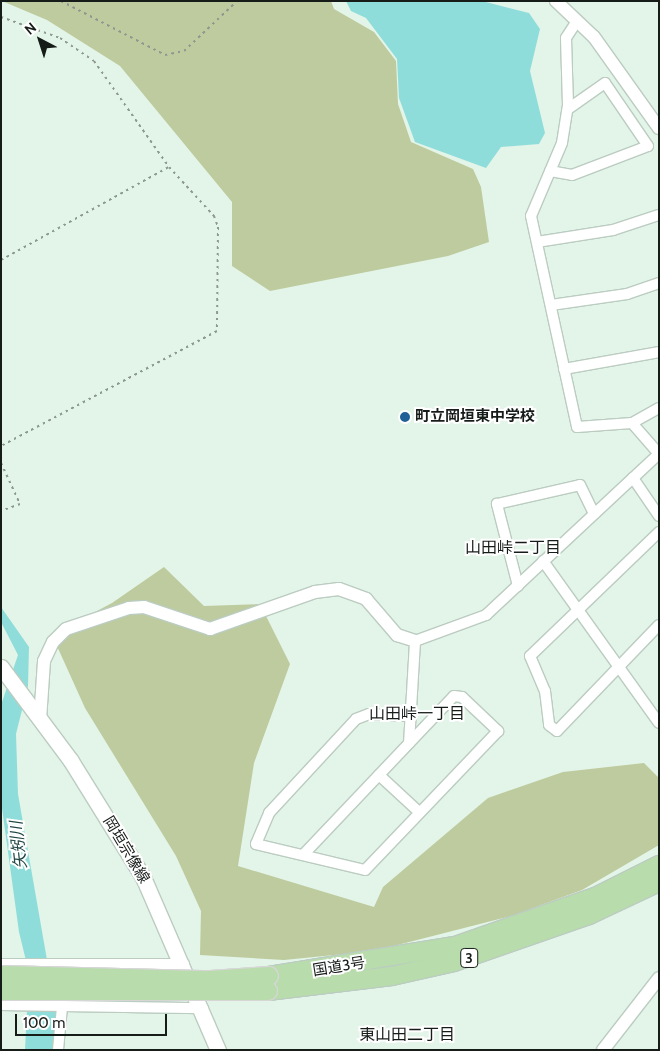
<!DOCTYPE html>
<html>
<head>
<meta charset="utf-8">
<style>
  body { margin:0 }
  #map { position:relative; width:660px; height:1051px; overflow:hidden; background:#e3f4e8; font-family:Cabin,"Noto Sans JP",sans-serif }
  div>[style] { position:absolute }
  .green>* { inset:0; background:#becb9e }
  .water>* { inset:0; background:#8fdddb }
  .river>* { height:19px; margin:-9.5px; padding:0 9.5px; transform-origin:9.5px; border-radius:9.5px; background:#8fdddb }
  .path>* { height:2px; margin-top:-1px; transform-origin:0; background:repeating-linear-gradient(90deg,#8d9990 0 2.5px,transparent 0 6.5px) }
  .roads { filter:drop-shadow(1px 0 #bbccc1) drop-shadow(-1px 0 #bbccc1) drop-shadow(0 1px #bbccc1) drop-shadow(0 -1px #bbccc1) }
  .minor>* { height:10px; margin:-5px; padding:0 5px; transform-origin:5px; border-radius:5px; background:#fff }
  .tertiary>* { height:12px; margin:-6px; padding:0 6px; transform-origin:6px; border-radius:6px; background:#fff }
  .secondary>* { height:15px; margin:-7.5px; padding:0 7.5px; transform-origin:7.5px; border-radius:7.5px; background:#fff }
  .trunk>* { height:18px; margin:-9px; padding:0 9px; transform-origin:9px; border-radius:9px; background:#b8dcac }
  .bridges { filter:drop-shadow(1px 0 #d5d6d5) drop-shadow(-1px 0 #d5d6d5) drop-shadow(0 1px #d5d6d5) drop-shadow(0 -1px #d5d6d5) }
  .trunk-bridge>* { height:18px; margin:-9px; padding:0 9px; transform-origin:9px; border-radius:9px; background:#b8dcac }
  .dots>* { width:14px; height:14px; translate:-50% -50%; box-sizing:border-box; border:2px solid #fff; border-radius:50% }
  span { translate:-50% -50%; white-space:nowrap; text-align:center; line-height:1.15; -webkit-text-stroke:4px #fff; paint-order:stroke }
  .shield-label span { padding:1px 4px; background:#fff; border:1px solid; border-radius:4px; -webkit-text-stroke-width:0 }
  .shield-label { font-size:14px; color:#161c18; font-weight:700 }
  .poi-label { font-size:15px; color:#161c18; font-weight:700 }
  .left { translate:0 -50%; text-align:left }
  .street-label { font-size:15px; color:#161c18 }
  .neighbourhood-label { font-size:16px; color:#161c18 }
  .water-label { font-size:16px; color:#204645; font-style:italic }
  .frame { position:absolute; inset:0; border:2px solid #161c18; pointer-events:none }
  .north { position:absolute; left:15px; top:15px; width:50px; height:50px; -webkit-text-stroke:4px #fff; paint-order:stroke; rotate:320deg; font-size:14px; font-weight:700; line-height:20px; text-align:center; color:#161c18 }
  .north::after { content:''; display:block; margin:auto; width:18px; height:22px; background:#161c18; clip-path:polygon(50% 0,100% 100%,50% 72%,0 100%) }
  .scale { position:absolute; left:15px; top:1014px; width:152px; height:22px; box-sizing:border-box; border:2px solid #161c18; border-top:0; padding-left:6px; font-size:15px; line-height:18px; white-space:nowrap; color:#161c18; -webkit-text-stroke:4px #fff; paint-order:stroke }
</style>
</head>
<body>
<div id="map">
  <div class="green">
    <i style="clip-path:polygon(2px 1px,331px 1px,334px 9px,374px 32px,396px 61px,398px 104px,411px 142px,473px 169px,481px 187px,489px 242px,448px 256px,270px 291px,232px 266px,232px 202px,120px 66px,47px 20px)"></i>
    <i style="clip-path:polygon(164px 567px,204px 606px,260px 604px,290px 664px,254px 763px,238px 866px,374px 907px,383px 887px,488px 798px,563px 772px,644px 763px,659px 778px,659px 845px,582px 890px,511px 916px,374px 951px,284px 960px,200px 955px,201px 911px,176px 856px,85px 708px,52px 635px,112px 603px)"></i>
  </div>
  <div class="water">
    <i style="clip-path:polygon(346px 1px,482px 1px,529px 13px,540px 29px,530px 71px,545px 133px,539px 144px,501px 147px,486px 168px,415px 142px,399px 98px,397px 59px,366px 18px,351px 11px)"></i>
    <i style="clip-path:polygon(1px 607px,29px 647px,28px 686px,16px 734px,18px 794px,57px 1017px,55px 1050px,38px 1050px,39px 1014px,19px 932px,1px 801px,1px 705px,18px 655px,1px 622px)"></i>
  </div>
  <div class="river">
    <i style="left:31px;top:974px;width:36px;rotate:82deg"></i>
    <i style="left:36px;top:1010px;width:40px;rotate:92.9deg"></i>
  </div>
  <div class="path">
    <i style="left:61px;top:1px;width:117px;rotate:27.4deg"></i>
    <i style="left:165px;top:55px;width:19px;rotate:-12deg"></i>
    <i style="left:184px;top:51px;width:73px;rotate:-43.3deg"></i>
    <i style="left:1px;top:17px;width:63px;rotate:19.6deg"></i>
    <i style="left:60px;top:38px;width:41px;rotate:34.1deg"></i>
    <i style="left:94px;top:61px;width:130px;rotate:54.7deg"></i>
    <i style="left:169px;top:167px;width:67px;rotate:47.4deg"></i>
    <i style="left:214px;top:216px;width:12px;rotate:70deg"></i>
    <i style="left:218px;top:227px;width:104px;rotate:90.6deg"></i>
    <i style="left:217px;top:331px;width:245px;rotate:152deg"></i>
    <i style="left:1px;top:260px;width:192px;rotate:-29deg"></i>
    <i style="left:1px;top:463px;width:45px;rotate:65.1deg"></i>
    <i style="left:20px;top:504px;width:20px;rotate:160deg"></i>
  </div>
  <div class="roads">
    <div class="minor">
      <i style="left:577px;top:21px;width:20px;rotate:123deg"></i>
      <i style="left:566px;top:38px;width:67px;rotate:88.3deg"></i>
      <i style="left:568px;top:105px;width:38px;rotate:99deg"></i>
      <i style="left:562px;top:143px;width:79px;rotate:113deg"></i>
      <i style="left:531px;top:216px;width:216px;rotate:77.7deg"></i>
      <i style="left:577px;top:427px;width:55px;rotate:-4.2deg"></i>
      <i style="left:632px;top:423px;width:41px;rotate:48.9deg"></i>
      <i style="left:550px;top:171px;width:22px;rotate:10deg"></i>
      <i style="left:572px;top:175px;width:81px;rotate:-20.9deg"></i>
      <i style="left:648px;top:146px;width:76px;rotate:-124.3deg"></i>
      <i style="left:605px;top:83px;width:45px;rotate:144.9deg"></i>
      <i style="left:537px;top:242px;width:77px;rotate:-9deg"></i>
      <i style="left:613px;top:230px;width:48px;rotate:-18.1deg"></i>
      <i style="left:551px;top:305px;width:77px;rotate:-8.2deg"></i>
      <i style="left:627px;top:294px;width:34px;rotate:-19deg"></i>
      <i style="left:564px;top:369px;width:97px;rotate:-10.1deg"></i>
      <i style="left:632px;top:423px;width:31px;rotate:-29deg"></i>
      <i style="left:633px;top:478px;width:35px;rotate:-43deg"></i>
      <i style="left:659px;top:532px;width:179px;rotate:136.1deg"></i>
      <i style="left:530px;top:656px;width:38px;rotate:67deg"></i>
      <i style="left:545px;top:691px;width:34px;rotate:83deg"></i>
      <i style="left:549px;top:725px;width:10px;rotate:37deg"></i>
      <i style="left:557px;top:731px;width:147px;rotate:-46.1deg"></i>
      <i style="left:543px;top:561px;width:199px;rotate:54.4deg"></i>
      <i style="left:518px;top:586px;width:85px;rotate:-104.4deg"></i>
      <i style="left:497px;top:504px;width:85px;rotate:-12.9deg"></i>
      <i style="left:580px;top:485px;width:32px;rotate:64deg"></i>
      <i style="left:409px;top:743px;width:102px;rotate:-86.6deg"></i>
      <i style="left:415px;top:641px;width:76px;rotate:-20.1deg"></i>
      <i style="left:486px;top:615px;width:201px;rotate:-43deg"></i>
      <i style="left:633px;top:478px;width:46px;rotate:55.6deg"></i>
      <i style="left:379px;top:775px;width:54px;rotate:42.8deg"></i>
      <i style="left:303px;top:855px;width:219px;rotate:-46.5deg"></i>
      <i style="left:454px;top:696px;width:8px;rotate:7deg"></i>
      <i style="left:462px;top:697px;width:50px;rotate:43.4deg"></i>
      <i style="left:498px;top:731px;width:192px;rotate:133.7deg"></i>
      <i style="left:365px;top:870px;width:112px;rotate:-166.6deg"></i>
      <i style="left:256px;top:844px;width:34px;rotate:-67deg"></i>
      <i style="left:269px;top:813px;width:128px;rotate:-47.2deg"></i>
      <i style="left:356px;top:719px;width:14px;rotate:-21deg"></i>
      <i style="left:369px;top:714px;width:39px;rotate:3deg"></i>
      <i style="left:1px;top:964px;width:183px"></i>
      <i style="left:1px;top:1005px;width:202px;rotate:0.9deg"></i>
      <i style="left:58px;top:1050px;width:43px;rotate:-84.7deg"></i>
    </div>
    <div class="tertiary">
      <i style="left:556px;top:1px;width:52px;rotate:43.5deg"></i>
      <i style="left:594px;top:37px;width:112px;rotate:54.5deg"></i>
      <i style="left:40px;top:720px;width:59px;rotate:-86.1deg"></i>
      <i style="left:44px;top:661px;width:21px;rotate:-65deg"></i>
      <i style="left:53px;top:642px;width:18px;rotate:-45deg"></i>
      <i style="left:66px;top:629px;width:66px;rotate:-18.4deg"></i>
      <i style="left:129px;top:608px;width:15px;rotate:-4deg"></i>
      <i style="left:144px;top:607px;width:70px;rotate:18.4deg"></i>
      <i style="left:210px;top:629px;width:111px;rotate:-19.4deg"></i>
      <i style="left:315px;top:592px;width:24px;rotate:-7deg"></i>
      <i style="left:339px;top:589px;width:29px;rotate:20deg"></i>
      <i style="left:366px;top:599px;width:48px;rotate:49.3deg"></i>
      <i style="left:397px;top:635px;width:19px;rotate:18deg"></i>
      <i style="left:603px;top:1050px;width:91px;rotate:-52.1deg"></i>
    </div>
    <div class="secondary">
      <i style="left:1px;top:667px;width:117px;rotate:53.3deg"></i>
      <i style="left:71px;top:761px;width:137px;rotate:58.2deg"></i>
      <i style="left:143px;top:877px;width:189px;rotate:66.6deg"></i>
    </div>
    <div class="trunk">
      <i style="left:269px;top:976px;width:188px;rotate:-9.2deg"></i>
      <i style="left:455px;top:946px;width:148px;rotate:-19.3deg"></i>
      <i style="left:595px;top:897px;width:72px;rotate:-26.6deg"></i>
      <i style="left:268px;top:991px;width:125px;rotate:-6.9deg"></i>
      <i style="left:392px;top:976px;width:64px;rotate:-12.7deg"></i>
      <i style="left:454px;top:962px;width:143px;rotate:-19.2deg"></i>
      <i style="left:589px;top:915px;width:77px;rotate:-25.2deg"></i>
    </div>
  </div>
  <div class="bridges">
    <div class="trunk-bridge">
      <i style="left:1px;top:975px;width:210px;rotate:1.4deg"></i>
      <i style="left:211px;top:980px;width:58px;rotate:-3.9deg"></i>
      <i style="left:1px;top:991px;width:267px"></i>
    </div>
  </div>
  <div class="dots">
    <i style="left:405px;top:417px;background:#206096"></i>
  </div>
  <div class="shield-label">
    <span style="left:469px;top:958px">3</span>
  </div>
  <div class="poi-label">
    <span class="left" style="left:415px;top:417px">町立岡垣東中学校</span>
  </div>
  <div class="street-label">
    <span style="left:126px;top:850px;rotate:59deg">岡垣宗像線</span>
    <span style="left:339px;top:967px;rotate:-9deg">国道3号</span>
  </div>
  <div class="neighbourhood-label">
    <span style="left:513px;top:548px">山田峠二丁目</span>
    <span style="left:417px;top:714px">山田峠一丁目</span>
    <span style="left:407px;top:1035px">東山田二丁目</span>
  </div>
  <div class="water-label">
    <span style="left:19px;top:845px;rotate:-96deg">矢矧川</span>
  </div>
  <div class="frame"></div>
  <div class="north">N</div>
  <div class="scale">100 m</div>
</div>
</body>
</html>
